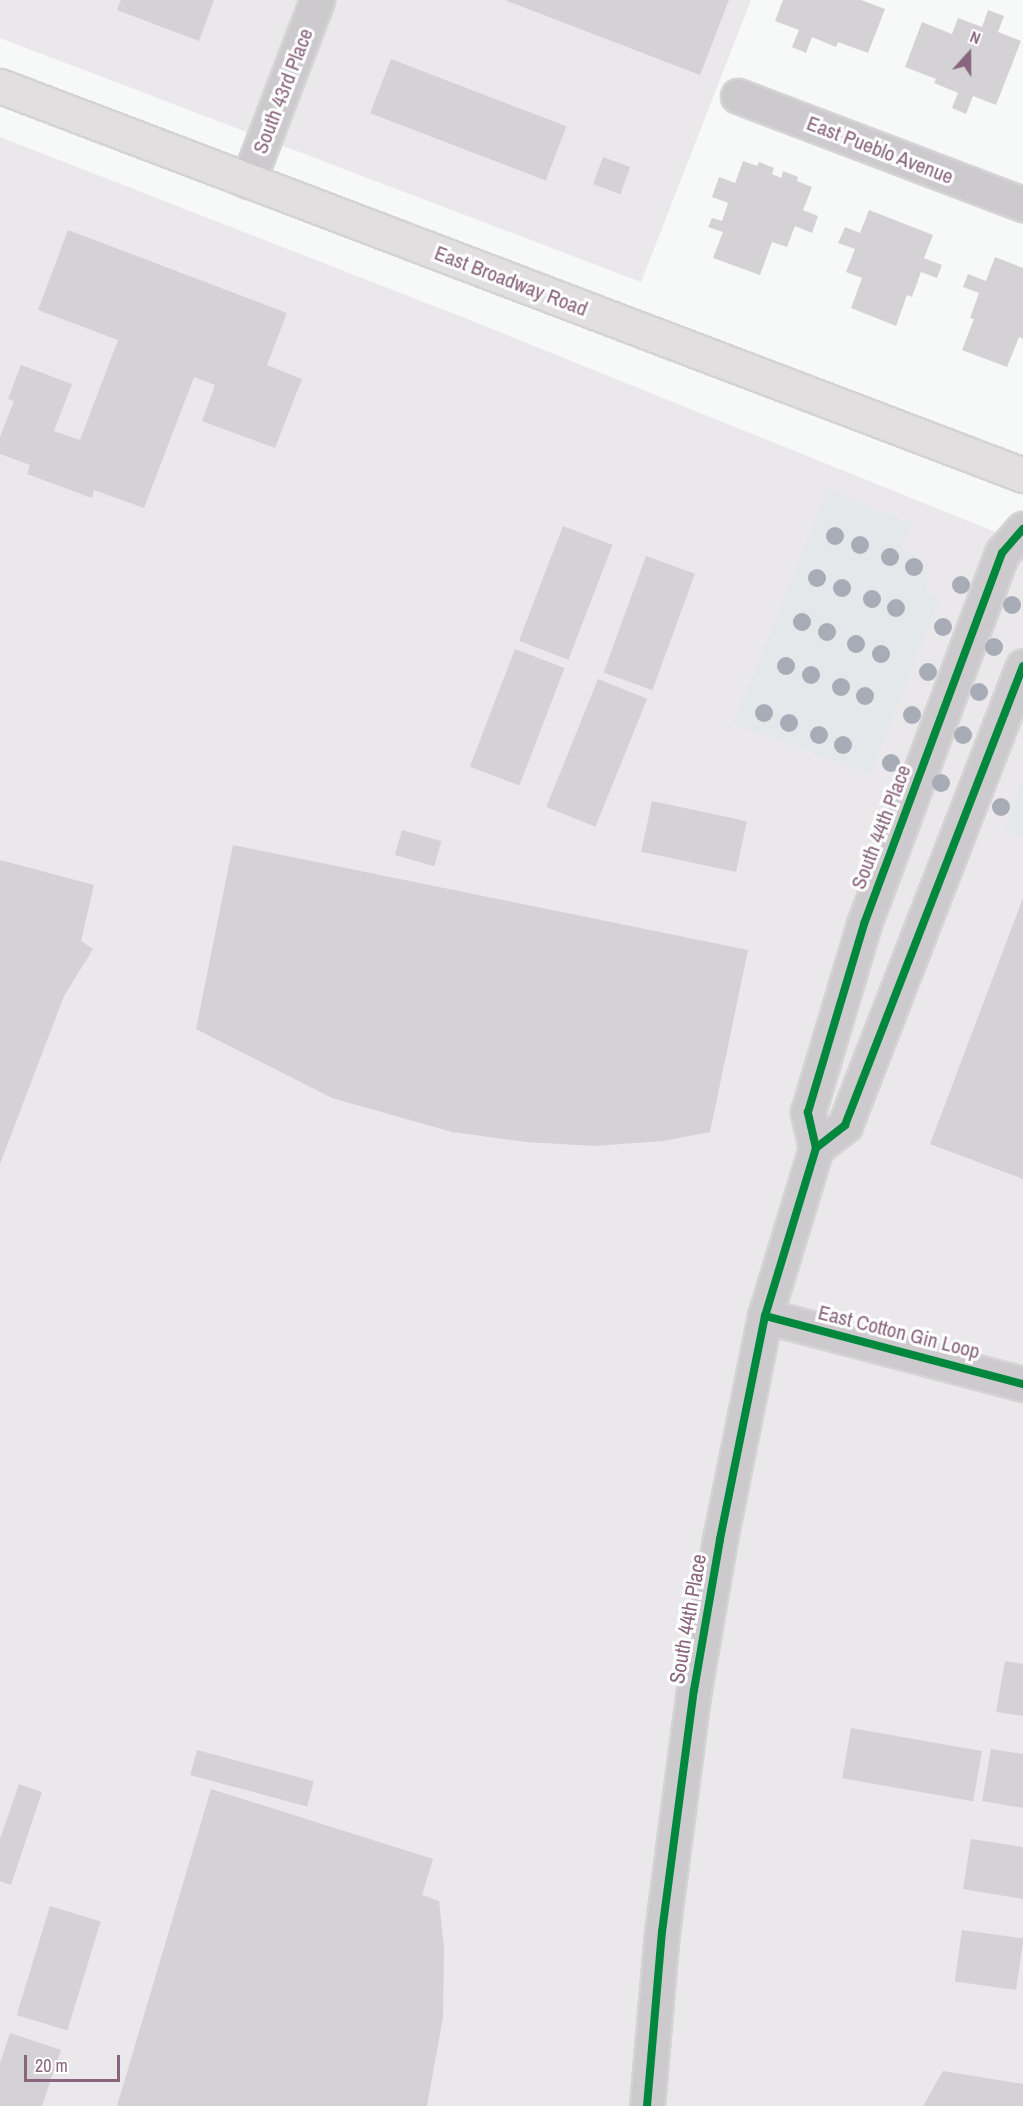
<!DOCTYPE html>
<html>
<head>
<meta charset="utf-8">
<style>
  body { margin:0 }
  #map { position:relative; width:1023px; height:2106px; overflow:hidden; background:#f7f8f8; font-family:"Archivo Narrow",sans-serif }
  div>[style] { position:absolute }
  .built>* { inset:0; background:#eae8ea }
  .green>* { inset:0; background:#e5e8eb }
  .building>* { inset:0; background:#d4d2d4; transform-origin:0 0 }
  .roads { filter:drop-shadow(2px 0 #d5d4d5) drop-shadow(-2px 0 #d5d4d5) drop-shadow(0 2px #d5d4d5) drop-shadow(0 -2px #d5d4d5) }
  .minor>* { height:33px; margin:-16.5px; padding:0 16.5px; transform-origin:16.5px; border-radius:16.5px; background:#cdcacd }
  .major>* { height:33px; margin:-16.5px; padding:0 16.5px; transform-origin:16.5px; border-radius:16.5px; background:#e1dfe0 }
  .cycleway>* { height:8px; margin:-4px; padding:0 4px; transform-origin:4px; border-radius:4px; background:#00873e }
  .trees>* { width:18px; height:18px; margin:-9px; border-radius:50%; background:#a7acb6 }
  span { translate:-50% -50%; white-space:nowrap; text-align:center; line-height:1.15; -webkit-text-stroke:6px #fff; paint-order:stroke }
  .street-label { font-size:21px; color:#89667d }
  .north { position:absolute; left:939px; top:24px; width:60px; height:60px; -webkit-text-stroke:4px #fff; paint-order:stroke; rotate:21deg; font-size:16px; font-weight:700; line-height:24px; text-align:center; color:#89667d }
  .north::after { content:''; display:block; margin:auto; width:21px; height:27px; background:#89667d; clip-path:polygon(50% 0,100% 100%,50% 72%,0 100%) }
  .scale { position:absolute; left:24px; top:2055px; width:96px; height:27px; box-sizing:border-box; border:3px solid #89667d; border-top:0; padding-left:8px; font-size:18px; line-height:21px; white-space:nowrap; color:#89667d; -webkit-text-stroke:4px #fff; paint-order:stroke }
</style>
</head>
<body>
<div id="map">
  <div class="built">
    <i style="clip-path:polygon(0 0,751px 0,641px 282px,0 38px)"></i>
    <i style="clip-path:polygon(0 137px,462px 317px,1023px 543px,1023px 2106px,0 2106px)"></i>
  </div>
  <div class="green">
    <i style="clip-path:polygon(828px 489px,912px 524px,902px 548px,923px 560px,928px 575px,926px 590px,940px 598px,870px 775px,733px 723px)"></i>
    <i style="clip-path:polygon(1023px 781px,1023px 838px,1003px 830px)"></i>
  </div>
  <div class="building">
    <i style="clip-path:polygon(121px 0,214px 0,199px 41px,117px 10px)"></i>
    <i style="clip-path:polygon(505px 0,729px 0,700px 75px)"></i>
    <i style="clip-path:polygon(783px 0,861px 0,885px 9px,868px 53px,838px 42px,836px 47px,812px 37px,806px 53px,792px 47px,799px 30px,775px 21px)"></i>
    <i style="clip-path:polygon(988px 10px,1004px 16px,998px 32px,1021px 41px,996px 105px,973px 96px,966px 114px,952px 108px,958px 93px,934px 83px,936px 79px,905px 67px,922px 22px,952px 34px,958px 18px,982px 27px)"></i>
    <i style="left:391px;top:59px;width:188px;height:58px;rotate:21deg"></i>
    <i style="left:603px;top:157px;width:29px;height:29px;rotate:20deg"></i>
    <i style="clip-path:polygon(743px 161px,757px 166px,759px 162px,774px 168px,772px 174px,781px 178px,783px 171px,798px 177px,797px 181px,812px 187px,803px 210px,818px 216px,812px 233px,795px 226px,787px 247px,772px 242px,760px 275px,713px 258px,723px 232px,708px 227px,712px 218px,722px 221px,728px 203px,712px 197px,719px 177px,735px 183px)"></i>
    <i style="clip-path:polygon(869px 210px,933px 235px,924px 258px,942px 265px,937px 278px,921px 272px,912px 297px,907px 295px,896px 326px,851px 308px,862px 278px,846px 272px,855px 249px,838px 243px,845px 227px,860px 233px)"></i>
    <i style="clip-path:polygon(68px 230px,287px 313px,267px 365px,302px 379px,275px 448px,202px 421px,215px 385px,194px 377px,144px 508px,94px 490px,92px 498px,27px 474px,30px 465px,0 454px,0 437px,14px 401px,8px 399px,21px 365px,72px 384px,54px 431px,80px 440px,118px 340px,38px 310px)"></i>
    <i style="clip-path:polygon(995px 257px,1023px 268px,1023px 339px,1019px 337px,1007px 367px,962px 350px,974px 319px,970px 318px,979px 293px,963px 287px,968px 274px,986px 281px)"></i>
    <i style="left:563px;top:526px;width:53px;height:123px;rotate:21deg"></i>
    <i style="left:646px;top:556px;width:52px;height:124px;rotate:20deg"></i>
    <i style="left:515px;top:649px;width:53px;height:126px;rotate:21deg"></i>
    <i style="left:598px;top:679px;width:53px;height:138px;rotate:22deg"></i>
    <i style="left:652px;top:801px;width:97px;height:52px;rotate:12deg"></i>
    <i style="left:402px;top:830px;width:41px;height:26px;rotate:16deg"></i>
    <i style="clip-path:polygon(233px 845px,748px 950px,710px 1132px,663px 1141px,594px 1146px,526px 1142px,452px 1132px,332px 1098px,196px 1029px)"></i>
    <i style="clip-path:polygon(0 860px,94px 885px,81px 941px,93px 949px,64px 996px,0 1164px)"></i>
    <i style="clip-path:polygon(1023px 898px,1023px 1179px,930px 1144px)"></i>
    <i style="clip-path:polygon(1005px 1661px,1023px 1664px,1023px 1716px,996px 1712px)"></i>
    <i style="left:851px;top:1728px;width:133px;height:51px;rotate:10deg"></i>
    <i style="clip-path:polygon(991px 1749px,1023px 1754px,1023px 1808px,982px 1801px)"></i>
    <i style="left:197px;top:1750px;width:121px;height:26px;rotate:15deg"></i>
    <i style="clip-path:polygon(19px 1784px,42px 1792px,11px 1885px,0 1881px,0 1839px)"></i>
    <i style="clip-path:polygon(211px 1789px,433px 1859px,422px 1895px,439px 1901px,444px 1948px,443px 2017px,427px 2106px,117px 2106px)"></i>
    <i style="clip-path:polygon(971px 1839px,1023px 1847px,1023px 1899px,963px 1889px)"></i>
    <i style="left:50px;top:1906px;width:53px;height:114px;rotate:17deg"></i>
    <i style="left:962px;top:1930px;width:62px;height:52px;rotate:8deg"></i>
    <i style="clip-path:polygon(10px 2033px,61px 2050px,42px 2106px,0 2106px,0 2063px)"></i>
    <i style="clip-path:polygon(943px 2071px,1023px 2084px,1023px 2106px,923px 2106px)"></i>
  </div>
  <div class="roads">
    <div class="minor">
      <i style="left:738px;top:96px;width:305px;rotate:20.8deg"></i>
      <i style="left:248px;top:181px;width:194px;rotate:-69.1deg"></i>
      <i style="left:816px;top:1148px;width:37px;rotate:-38deg"></i>
      <i style="left:845px;top:1125px;width:492px;rotate:-68.8deg"></i>
      <i style="left:765px;top:1316px;width:267px;rotate:14.8deg"></i>
      <i style="left:647px;top:2106px;width:175px;rotate:-85.1deg"></i>
      <i style="left:662px;top:1932px;width:244px;rotate:-82.5deg"></i>
      <i style="left:694px;top:1690px;width:153px;rotate:-80.2deg"></i>
      <i style="left:720px;top:1539px;width:227px;rotate:-78.6deg"></i>
      <i style="left:765px;top:1316px;width:176px;rotate:-73.1deg"></i>
      <i style="left:816px;top:1148px;width:37px;rotate:-103deg"></i>
      <i style="left:808px;top:1112px;width:196px;rotate:-73.4deg"></i>
      <i style="left:864px;top:924px;width:396px;rotate:-69.6deg"></i>
      <i style="left:1002px;top:553px;width:32px;rotate:-49deg"></i>
    </div>
    <div class="major">
      <i style="left:0;top:86px;width:1094px;rotate:20.82deg"></i>
    </div>
  </div>
  <div class="cycleway">
    <i style="left:816px;top:1148px;width:37px;rotate:-38deg"></i>
    <i style="left:845px;top:1125px;width:492px;rotate:-68.8deg"></i>
    <i style="left:765px;top:1316px;width:267px;rotate:14.8deg"></i>
    <i style="left:647px;top:2106px;width:175px;rotate:-85.1deg"></i>
    <i style="left:662px;top:1932px;width:244px;rotate:-82.5deg"></i>
    <i style="left:694px;top:1690px;width:153px;rotate:-80.2deg"></i>
    <i style="left:720px;top:1539px;width:227px;rotate:-78.6deg"></i>
    <i style="left:765px;top:1316px;width:176px;rotate:-73.1deg"></i>
    <i style="left:816px;top:1148px;width:37px;rotate:-103deg"></i>
    <i style="left:808px;top:1112px;width:196px;rotate:-73.4deg"></i>
    <i style="left:864px;top:924px;width:396px;rotate:-69.6deg"></i>
    <i style="left:1002px;top:553px;width:32px;rotate:-49deg"></i>
  </div>
  <div class="trees">
    <i style="left:835px;top:536px"></i>
    <i style="left:860px;top:545px"></i>
    <i style="left:890px;top:557px"></i>
    <i style="left:914px;top:567px"></i>
    <i style="left:817px;top:578px"></i>
    <i style="left:961px;top:585px"></i>
    <i style="left:842px;top:588px"></i>
    <i style="left:872px;top:599px"></i>
    <i style="left:1012px;top:605px"></i>
    <i style="left:896px;top:608px"></i>
    <i style="left:802px;top:622px"></i>
    <i style="left:943px;top:627px"></i>
    <i style="left:827px;top:632px"></i>
    <i style="left:856px;top:644px"></i>
    <i style="left:994px;top:647px"></i>
    <i style="left:881px;top:654px"></i>
    <i style="left:786px;top:666px"></i>
    <i style="left:928px;top:672px"></i>
    <i style="left:811px;top:675px"></i>
    <i style="left:841px;top:687px"></i>
    <i style="left:979px;top:692px"></i>
    <i style="left:865px;top:696px"></i>
    <i style="left:764px;top:713px"></i>
    <i style="left:912px;top:715px"></i>
    <i style="left:789px;top:723px"></i>
    <i style="left:819px;top:735px"></i>
    <i style="left:963px;top:735px"></i>
    <i style="left:843px;top:745px"></i>
    <i style="left:891px;top:763px"></i>
    <i style="left:941px;top:783px"></i>
    <i style="left:1001px;top:807px"></i>
  </div>
  <div class="street-label">
    <span style="left:283px;top:91px;rotate:-69deg">South 43rd Place</span>
    <span style="left:880px;top:150px;rotate:21deg">East Pueblo Avenue</span>
    <span style="left:511px;top:281px;rotate:21deg">East Broadway Road</span>
    <span style="left:881px;top:827px;rotate:-69deg">South 44th Place</span>
    <span style="left:899px;top:1332px;rotate:14deg">East Cotton Gin Loop</span>
    <span style="left:688px;top:1619px;rotate:-80deg">South 44th Place</span>
  </div>
  <div class="north">N</div>
  <div class="scale">20 m</div>
</div>
</body>
</html>
